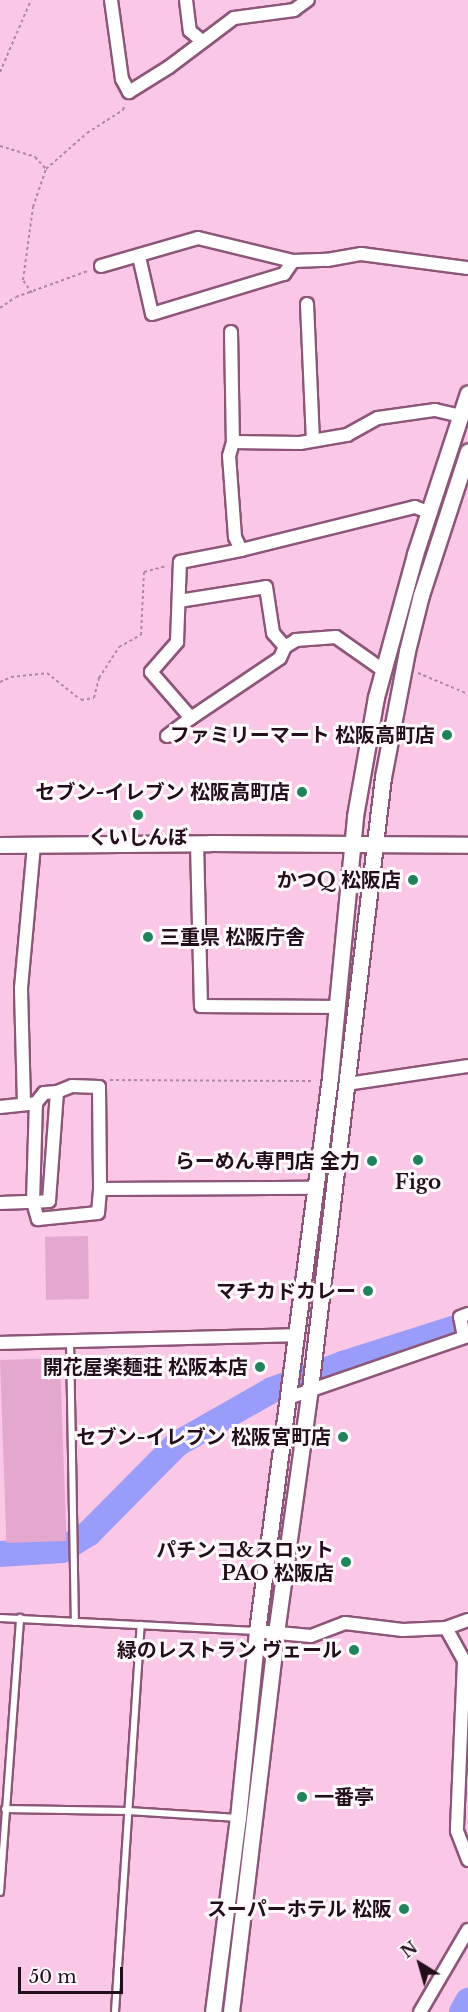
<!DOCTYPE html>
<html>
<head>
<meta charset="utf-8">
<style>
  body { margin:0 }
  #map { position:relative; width:468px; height:2012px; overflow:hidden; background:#fac8e6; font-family:"Libre Baskerville","Noto Sans JP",serif }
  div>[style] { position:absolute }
  .river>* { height:26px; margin:-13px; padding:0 13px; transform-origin:13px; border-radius:13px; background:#9a9cf9 }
  .building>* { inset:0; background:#e4a7cd; transform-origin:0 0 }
  .path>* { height:2px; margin-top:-1px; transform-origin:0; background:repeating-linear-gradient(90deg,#af879f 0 3px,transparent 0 6px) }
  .roads { filter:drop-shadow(2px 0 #8d5679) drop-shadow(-2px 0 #8d5679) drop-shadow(0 2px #8d5679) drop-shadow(0 -2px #8d5679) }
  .service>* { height:6px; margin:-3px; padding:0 3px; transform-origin:3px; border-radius:3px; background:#fff }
  .minor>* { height:12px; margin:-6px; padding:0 6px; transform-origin:6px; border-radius:6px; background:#fff }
  .tertiary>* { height:15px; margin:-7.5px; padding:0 7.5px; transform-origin:7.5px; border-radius:7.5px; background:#fff }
  .dots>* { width:16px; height:16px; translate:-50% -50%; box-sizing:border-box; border:3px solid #fff8fc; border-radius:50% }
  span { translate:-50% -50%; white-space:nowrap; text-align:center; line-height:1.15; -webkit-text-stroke:6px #fff8fc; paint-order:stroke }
  .poi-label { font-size:20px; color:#230e1c; font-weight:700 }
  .right { translate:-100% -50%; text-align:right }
  .left { translate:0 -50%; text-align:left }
  .north { position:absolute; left:390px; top:1934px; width:60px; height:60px; -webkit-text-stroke:4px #fff8fc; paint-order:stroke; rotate:323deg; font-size:16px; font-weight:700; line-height:24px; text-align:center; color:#230e1c }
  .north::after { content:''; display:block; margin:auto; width:21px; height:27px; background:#230e1c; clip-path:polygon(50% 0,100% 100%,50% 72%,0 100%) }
  .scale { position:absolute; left:18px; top:1967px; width:105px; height:27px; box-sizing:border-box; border:3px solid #230e1c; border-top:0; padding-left:8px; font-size:18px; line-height:21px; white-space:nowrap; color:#230e1c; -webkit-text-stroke:4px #fff8fc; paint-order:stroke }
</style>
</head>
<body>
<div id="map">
  <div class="river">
    <i style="left:0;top:1554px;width:62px;rotate:-3.7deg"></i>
    <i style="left:62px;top:1550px;width:32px;rotate:-32deg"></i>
    <i style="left:89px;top:1533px;width:125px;rotate:-45.3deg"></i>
    <i style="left:177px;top:1444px;width:109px;rotate:-29.6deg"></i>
    <i style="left:272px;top:1390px;width:76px;rotate:-20.1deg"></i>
    <i style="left:343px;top:1364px;width:131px;rotate:-17.7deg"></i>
    <i style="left:462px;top:2012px;width:13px;rotate:-61deg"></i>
  </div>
  <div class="building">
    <i style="left:88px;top:1236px;width:63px;height:43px;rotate:89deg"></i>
    <i style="left:60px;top:1358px;width:183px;height:60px;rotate:88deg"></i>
  </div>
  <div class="path">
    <i style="left:0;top:72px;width:78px;rotate:-66.7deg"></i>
    <i style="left:0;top:146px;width:37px;rotate:17deg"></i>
    <i style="left:35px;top:157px;width:16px;rotate:47deg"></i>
    <i style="left:32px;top:293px;width:16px;rotate:-125deg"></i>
    <i style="left:23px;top:280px;width:74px;rotate:-82.2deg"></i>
    <i style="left:33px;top:207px;width:40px;rotate:-71.1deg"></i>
    <i style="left:46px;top:169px;width:55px;rotate:-41.3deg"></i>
    <i style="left:87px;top:133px;width:43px;rotate:-32.6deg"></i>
    <i style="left:123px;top:110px;width:6px;rotate:-72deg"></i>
    <i style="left:0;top:308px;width:19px;rotate:-35deg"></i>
    <i style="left:16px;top:297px;width:77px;rotate:-19.9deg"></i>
    <i style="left:418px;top:673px;width:54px;rotate:22.8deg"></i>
    <i style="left:0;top:682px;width:12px;rotate:-24deg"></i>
    <i style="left:11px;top:677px;width:36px;rotate:-6deg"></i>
    <i style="left:47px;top:673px;width:43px;rotate:38.5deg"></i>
    <i style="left:81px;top:700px;width:13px;rotate:-9deg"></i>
    <i style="left:94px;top:698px;width:21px;rotate:-76deg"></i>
    <i style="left:99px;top:678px;width:37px;rotate:-57deg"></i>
    <i style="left:119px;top:647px;width:25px;rotate:-29deg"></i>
    <i style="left:141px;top:635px;width:63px;rotate:-87.3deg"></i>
    <i style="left:144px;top:572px;width:24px;rotate:-15deg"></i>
    <i style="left:110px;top:1080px;width:204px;rotate:0.3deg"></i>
  </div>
  <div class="roads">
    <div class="service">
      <i style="left:70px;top:1341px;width:281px;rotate:89deg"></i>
      <i style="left:0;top:1618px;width:256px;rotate:2.9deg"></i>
      <i style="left:5px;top:1809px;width:123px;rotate:0.9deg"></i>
      <i style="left:128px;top:1811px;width:110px;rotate:3.6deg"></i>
      <i style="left:0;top:1892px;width:275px;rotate:-85.8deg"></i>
      <i style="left:115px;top:2012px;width:388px;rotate:-86.2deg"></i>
    </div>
    <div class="minor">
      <i style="left:111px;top:0;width:80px;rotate:82.1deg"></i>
      <i style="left:122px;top:79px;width:15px;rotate:62deg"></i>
      <i style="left:129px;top:92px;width:47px;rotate:-32deg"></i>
      <i style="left:169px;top:67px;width:81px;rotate:-37deg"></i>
      <i style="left:234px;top:18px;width:61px;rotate:-7.6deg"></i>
      <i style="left:294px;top:10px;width:17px;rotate:-36deg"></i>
      <i style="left:186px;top:0;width:31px;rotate:83deg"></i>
      <i style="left:190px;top:31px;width:16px;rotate:40deg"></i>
      <i style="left:140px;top:261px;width:54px;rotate:77.2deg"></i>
      <i style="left:152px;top:314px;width:138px;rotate:-16.9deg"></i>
      <i style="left:284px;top:274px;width:16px;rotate:-55deg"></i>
      <i style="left:101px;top:266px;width:101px;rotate:-16.1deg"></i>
      <i style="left:198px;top:238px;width:98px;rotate:13.6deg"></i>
      <i style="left:293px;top:261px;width:34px;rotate:-2deg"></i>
      <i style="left:327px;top:260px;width:35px;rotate:-10deg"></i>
      <i style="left:361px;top:254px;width:108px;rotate:7.5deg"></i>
      <i style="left:307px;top:304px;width:135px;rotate:87.5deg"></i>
      <i style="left:231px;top:332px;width:110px;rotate:89deg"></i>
      <i style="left:241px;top:550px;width:179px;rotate:-13.9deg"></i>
      <i style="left:415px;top:507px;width:14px;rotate:21deg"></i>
      <i style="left:179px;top:601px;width:88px;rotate:-9.1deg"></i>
      <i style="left:266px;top:587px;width:47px;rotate:81.3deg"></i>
      <i style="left:273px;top:633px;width:18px;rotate:49deg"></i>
      <i style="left:191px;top:718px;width:107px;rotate:-34deg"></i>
      <i style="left:280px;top:658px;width:12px;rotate:-66deg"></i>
      <i style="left:285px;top:647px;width:13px;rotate:-32deg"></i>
      <i style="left:296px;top:640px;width:40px;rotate:-4.3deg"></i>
      <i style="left:336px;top:637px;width:57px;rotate:35.1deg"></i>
      <i style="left:167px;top:736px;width:30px;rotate:-37deg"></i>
      <i style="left:191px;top:718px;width:61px;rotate:-131deg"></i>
      <i style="left:151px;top:672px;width:40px;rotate:-49deg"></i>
      <i style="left:177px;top:642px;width:80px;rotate:-87.9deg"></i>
      <i style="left:180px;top:562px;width:62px;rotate:-11.1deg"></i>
      <i style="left:241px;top:550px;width:14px;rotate:-115deg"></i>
      <i style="left:235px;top:537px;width:81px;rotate:-94.2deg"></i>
      <i style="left:229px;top:456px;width:15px;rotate:-74deg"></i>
      <i style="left:233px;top:442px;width:67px;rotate:0.9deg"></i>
      <i style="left:300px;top:443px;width:48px;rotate:-9.7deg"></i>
      <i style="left:347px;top:435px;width:35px;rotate:-29deg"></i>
      <i style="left:378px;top:418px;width:58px;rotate:-8deg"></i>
      <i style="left:435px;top:410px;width:26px;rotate:13deg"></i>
      <i style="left:197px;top:843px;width:163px;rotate:88.6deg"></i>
      <i style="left:201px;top:1006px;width:136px;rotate:0.4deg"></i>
      <i style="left:347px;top:1084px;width:122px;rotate:-8.5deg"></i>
      <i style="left:57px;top:1092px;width:16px;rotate:-22deg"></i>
      <i style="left:72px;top:1086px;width:27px;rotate:2deg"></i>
      <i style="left:99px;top:1087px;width:102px;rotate:89.4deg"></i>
      <i style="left:24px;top:1104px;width:116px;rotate:-91.5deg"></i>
      <i style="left:21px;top:988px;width:144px;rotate:-84.8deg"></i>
      <i style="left:0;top:1107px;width:36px;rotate:-6deg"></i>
      <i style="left:36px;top:1103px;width:13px;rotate:-51deg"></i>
      <i style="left:44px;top:1093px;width:13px;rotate:-4deg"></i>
      <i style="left:57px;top:1092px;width:109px;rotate:94.2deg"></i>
      <i style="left:49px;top:1201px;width:16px;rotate:176deg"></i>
      <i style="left:33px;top:1202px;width:99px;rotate:-88.3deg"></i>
      <i style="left:0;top:1203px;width:33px;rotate:-2deg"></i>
      <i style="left:33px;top:1202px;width:18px;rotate:74deg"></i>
      <i style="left:38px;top:1219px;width:60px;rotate:-5.7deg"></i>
      <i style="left:98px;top:1213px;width:24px;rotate:-85deg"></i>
      <i style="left:100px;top:1189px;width:215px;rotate:-0.3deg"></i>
      <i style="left:464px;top:1337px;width:20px;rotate:-101deg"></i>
      <i style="left:460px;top:1317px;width:9px;rotate:-21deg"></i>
      <i style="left:0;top:1343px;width:296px;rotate:-1.5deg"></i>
      <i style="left:288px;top:1398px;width:190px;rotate:-19deg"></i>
      <i style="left:446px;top:1628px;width:23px;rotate:-20deg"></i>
      <i style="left:257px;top:1631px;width:54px;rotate:5.3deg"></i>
      <i style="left:311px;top:1636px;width:36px;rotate:-21deg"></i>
      <i style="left:345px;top:1623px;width:58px;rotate:6.9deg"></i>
      <i style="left:403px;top:1630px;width:43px;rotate:-2.7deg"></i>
      <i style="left:446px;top:1628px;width:38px;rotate:61deg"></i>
      <i style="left:464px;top:1661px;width:170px;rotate:92.4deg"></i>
      <i style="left:457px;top:1831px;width:31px;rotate:69deg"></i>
      <i style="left:420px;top:2012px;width:95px;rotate:-59.7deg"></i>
    </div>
    <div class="tertiary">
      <i style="left:0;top:845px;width:210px;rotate:-0.5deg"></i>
      <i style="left:210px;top:843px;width:258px;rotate:0.4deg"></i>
      <i style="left:213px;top:2012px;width:196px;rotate:-82.7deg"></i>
      <i style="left:238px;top:1818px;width:188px;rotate:-84.2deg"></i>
      <i style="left:257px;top:1631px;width:559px;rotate:-82.49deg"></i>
      <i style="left:330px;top:1077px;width:262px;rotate:-84.5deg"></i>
      <i style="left:355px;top:816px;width:121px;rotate:-80deg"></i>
      <i style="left:376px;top:697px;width:148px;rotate:-74.7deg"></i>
      <i style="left:415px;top:554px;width:169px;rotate:-71.8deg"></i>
      <i style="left:231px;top:2012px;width:382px;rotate:-83.2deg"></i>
      <i style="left:276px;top:1633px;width:246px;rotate:-82.1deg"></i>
      <i style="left:310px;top:1389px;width:616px;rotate:-83.2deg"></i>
      <i style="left:383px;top:777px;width:128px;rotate:-79.2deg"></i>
      <i style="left:407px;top:651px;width:58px;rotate:-76deg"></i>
      <i style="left:421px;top:595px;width:151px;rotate:-71.9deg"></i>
    </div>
  </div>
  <div class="dots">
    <i style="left:447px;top:735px;background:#21835c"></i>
    <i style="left:302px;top:792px;background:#21835c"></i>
    <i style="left:138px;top:815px;background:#21835c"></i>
    <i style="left:413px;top:880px;background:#21835c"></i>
    <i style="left:148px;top:937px;background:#21835c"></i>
    <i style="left:418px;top:1160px;background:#21835c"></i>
    <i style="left:372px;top:1161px;background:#21835c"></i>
    <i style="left:368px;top:1291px;background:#21835c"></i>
    <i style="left:260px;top:1367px;background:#21835c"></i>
    <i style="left:343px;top:1437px;background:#21835c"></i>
    <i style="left:346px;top:1562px;background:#21835c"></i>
    <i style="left:354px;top:1650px;background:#21835c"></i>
    <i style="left:302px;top:1797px;background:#21835c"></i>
    <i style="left:404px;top:1909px;background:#21835c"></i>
  </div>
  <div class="poi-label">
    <span class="right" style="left:435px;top:735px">ファミリーマート 松阪高町店</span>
    <span class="right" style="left:290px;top:792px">セブン-イレブン 松阪高町店</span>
    <span style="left:138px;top:837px">くいしんぼ</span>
    <span class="right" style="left:401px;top:880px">かつQ 松阪店</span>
    <span class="left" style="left:160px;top:937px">三重県 松阪庁舎</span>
    <span class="right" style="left:360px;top:1161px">らーめん専門店 全力</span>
    <span style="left:418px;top:1182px">Figo</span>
    <span class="right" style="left:356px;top:1291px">マチカドカレー</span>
    <span class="right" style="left:248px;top:1367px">開花屋楽麺荘 松阪本店</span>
    <span class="right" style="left:331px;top:1437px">セブン-イレブン 松阪宮町店</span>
    <span class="right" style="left:334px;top:1562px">パチンコ&amp;スロット<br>PAO 松阪店</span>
    <span class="right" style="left:342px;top:1650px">緑のレストラン ヴェール</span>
    <span class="left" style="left:314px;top:1797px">一番亭</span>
    <span class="right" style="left:392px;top:1909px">スーパーホテル 松阪</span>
  </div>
  <div class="north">N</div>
  <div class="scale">50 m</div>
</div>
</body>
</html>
